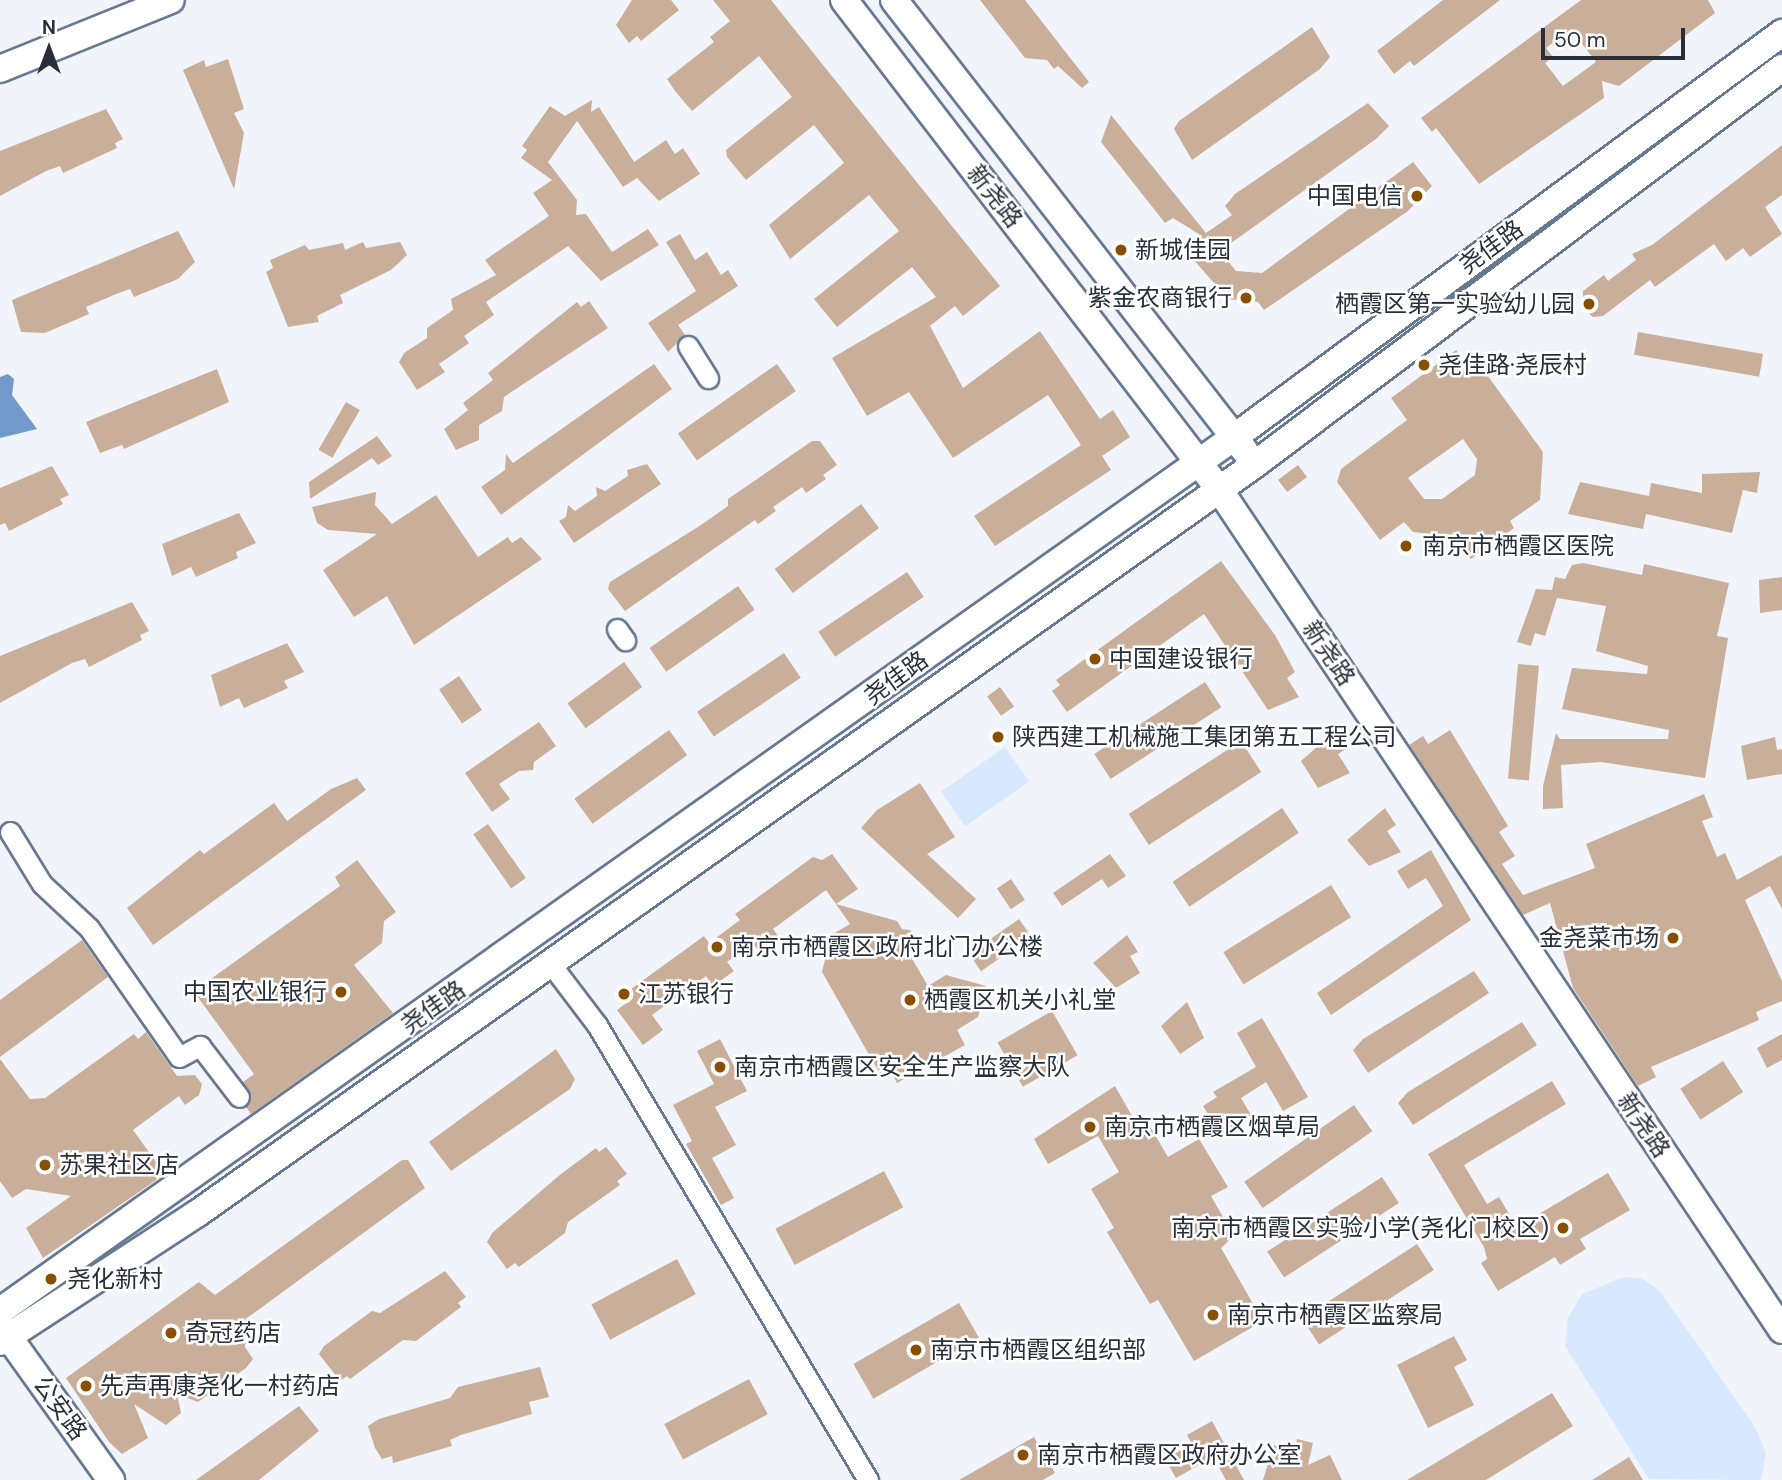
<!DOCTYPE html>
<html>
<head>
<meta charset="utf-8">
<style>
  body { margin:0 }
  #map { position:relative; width:1782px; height:1480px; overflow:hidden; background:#f1f5fb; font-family:"DM Sans","Noto Sans SC",sans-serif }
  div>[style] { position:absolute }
  .green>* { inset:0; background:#d8e8ff; transform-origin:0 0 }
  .water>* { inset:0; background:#7398ca }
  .building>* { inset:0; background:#c9af99; transform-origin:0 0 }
  .roads { filter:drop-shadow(2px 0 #677991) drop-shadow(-2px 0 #677991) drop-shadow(0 2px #677991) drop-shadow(0 -2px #677991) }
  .street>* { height:19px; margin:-9.5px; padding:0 9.5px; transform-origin:9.5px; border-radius:9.5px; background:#fff }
  .secondary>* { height:26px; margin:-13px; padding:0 13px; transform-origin:13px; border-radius:13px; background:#fff }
  .dots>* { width:19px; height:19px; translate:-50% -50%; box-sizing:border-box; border:4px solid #fff; border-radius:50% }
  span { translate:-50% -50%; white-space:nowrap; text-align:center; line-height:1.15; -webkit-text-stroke:5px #fff; paint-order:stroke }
  .street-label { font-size:24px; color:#282f3a }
  .poi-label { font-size:24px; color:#282f3a }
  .right { translate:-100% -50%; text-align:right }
  .left { translate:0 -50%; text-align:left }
  .north { position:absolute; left:14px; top:14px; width:70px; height:70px; -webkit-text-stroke:5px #fff; paint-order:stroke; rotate:0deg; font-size:19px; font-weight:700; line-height:28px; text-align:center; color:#282f3a }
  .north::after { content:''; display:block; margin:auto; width:24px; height:32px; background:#282f3a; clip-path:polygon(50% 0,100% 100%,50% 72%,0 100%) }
  .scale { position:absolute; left:1541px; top:28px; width:144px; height:32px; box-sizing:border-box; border:4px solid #282f3a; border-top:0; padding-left:9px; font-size:21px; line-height:24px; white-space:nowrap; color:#282f3a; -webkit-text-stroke:5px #fff; paint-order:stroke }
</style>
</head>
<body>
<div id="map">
  <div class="green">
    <i style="left:1005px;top:747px;width:42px;height:78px;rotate:55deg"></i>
    <i style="clip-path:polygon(1623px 1277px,1641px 1278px,1659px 1290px,1755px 1427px,1766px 1453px,1761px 1480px,1649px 1479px,1565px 1346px,1568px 1318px,1582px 1294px)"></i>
  </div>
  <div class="water">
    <i style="clip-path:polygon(8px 374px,14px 379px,12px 395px,37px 429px,0 438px,0 377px)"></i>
  </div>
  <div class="building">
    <i style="clip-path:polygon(632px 0,671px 0,679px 10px,641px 41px,637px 36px,629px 43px,616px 25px)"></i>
    <i style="clip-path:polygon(713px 0,771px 0,1000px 286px,963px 316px,955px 306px,930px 326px,963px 388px,1040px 331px,1100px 419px,1113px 410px,1130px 437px,1102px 456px,1111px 470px,995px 546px,974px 516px,1081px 445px,1048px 395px,953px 458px,909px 392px,867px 416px,832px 358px,936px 297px,912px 267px,837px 327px,814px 299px,899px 231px,869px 195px,790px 259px,769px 225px,844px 163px,814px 125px,746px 180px,727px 157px,726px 150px,792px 97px,759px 56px,692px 111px,675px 91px,667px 79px,714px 42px,710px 37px,730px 21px)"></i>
    <i style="clip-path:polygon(980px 0,1025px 0,1089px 82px,1082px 88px,1058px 66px,1054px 69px,1047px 60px,1025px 58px)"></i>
    <i style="clip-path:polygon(1443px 0,1500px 0,1414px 66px,1410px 61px,1394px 74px,1377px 51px)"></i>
    <i style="clip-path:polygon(evenodd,1581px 0,1708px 0,1715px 13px,1619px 86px,1602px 81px,1604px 98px,1479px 184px,1436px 128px,1432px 132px,1421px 118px,1581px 0,1571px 29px,1596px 62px,1563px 86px,1545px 63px,1553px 57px,1546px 48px,1571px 29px)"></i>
    <i style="clip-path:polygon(1312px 27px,1330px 57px,1320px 69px,1192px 160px,1174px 129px,1179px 121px)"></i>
    <i style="clip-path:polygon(228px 59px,244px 109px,234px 113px,244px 133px,234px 189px,183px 70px,204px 60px,206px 67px)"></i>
    <i style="clip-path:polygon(592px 100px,591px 112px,599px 107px,634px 162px,666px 140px,675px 154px,683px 148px,700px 174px,659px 201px,637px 178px,623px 187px,577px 121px,548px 162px,577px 200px,576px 215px,586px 214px,612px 252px,648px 229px,659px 245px,601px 281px,568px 246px,486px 302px,494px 315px,464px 336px,469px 343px,439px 364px,445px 372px,417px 390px,399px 362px,404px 353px,427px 338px,427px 328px,453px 310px,451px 299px,496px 275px,485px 260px,549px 216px,533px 193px,552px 180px,521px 158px,527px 150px,522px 146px,550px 106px,565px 116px)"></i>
    <i style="clip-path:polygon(1368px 103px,1389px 126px,1376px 139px,1220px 251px,1236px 271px,1262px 273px,1413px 162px,1432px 186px,1408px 211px,1264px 310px,1258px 302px,1228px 299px,1193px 259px,1201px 249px,1194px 243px,1202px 236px,1173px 218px,1165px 223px,1101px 142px,1111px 115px,1206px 233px,1232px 215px,1225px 206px,1235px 194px)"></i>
    <i style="clip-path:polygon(106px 109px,123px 139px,115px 143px,117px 148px,63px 173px,60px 166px,46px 171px,0 196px,0 151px)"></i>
    <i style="clip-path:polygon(1782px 145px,1782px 195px,1765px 207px,1782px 234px,1750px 257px,1743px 248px,1726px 261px,1714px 244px,1655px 287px,1650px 280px,1603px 316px,1593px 317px,1583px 309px,1583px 291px,1604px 275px,1608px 281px,1636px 260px,1632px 254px,1652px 245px)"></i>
    <i style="clip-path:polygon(178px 231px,195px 262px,178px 279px,134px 297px,130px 289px,116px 294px,86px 307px,89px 314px,45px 333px,21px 332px,12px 300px)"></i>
    <i style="clip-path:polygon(680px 234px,695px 260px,707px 252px,721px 275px,728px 270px,738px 286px,678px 325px,685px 335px,668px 352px,648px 323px,696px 291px,666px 242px)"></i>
    <i style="clip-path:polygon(363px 242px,366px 248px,400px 242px,407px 255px,391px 270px,340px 295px,343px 303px,317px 316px,319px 322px,288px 327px,266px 272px,273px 268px,270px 260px,305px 245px,309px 250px,343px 243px,345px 250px)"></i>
    <i style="clip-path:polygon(589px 301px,608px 328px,504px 397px,502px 411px,479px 425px,479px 440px,456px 450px,444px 429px,468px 410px,463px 403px,493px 380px,488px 373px,577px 302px,581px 307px)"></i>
    <i style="left:1638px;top:332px;width:127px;height:23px;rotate:10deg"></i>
    <i style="clip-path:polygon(evenodd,1456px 350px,1466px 363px,1474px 357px,1543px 452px,1540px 500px,1510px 521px,1514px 528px,1471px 559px,1449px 536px,1413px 532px,1404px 522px,1380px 540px,1337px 482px,1341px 469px,1407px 420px,1391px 398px,1456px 350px,1463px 439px,1477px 459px,1475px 475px,1442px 499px,1424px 499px,1408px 478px,1463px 439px)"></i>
    <i style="clip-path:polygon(654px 364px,672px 389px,501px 515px,481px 487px,505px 470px,506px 454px,513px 463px)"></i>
    <i style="left:777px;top:364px;width:33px;height:121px;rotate:55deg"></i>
    <i style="clip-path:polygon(217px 369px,229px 402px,124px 449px,122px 445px,100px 453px,86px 422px)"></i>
    <i style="left:346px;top:402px;width:16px;height:55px;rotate:30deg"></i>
    <i style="clip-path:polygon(377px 436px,392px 456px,378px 465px,372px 458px,310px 499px,309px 482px)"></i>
    <i style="clip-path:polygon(812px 441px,820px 441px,837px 465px,823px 475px,826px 479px,806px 493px,802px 487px,773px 507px,776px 511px,758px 524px,755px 520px,625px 611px,608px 589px,610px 582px,701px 525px,728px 506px,728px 499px)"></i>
    <i style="clip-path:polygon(647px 464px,661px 484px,574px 543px,559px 521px,566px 517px,568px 505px,575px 511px,597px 496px,596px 487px,605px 491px,628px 476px,627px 470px)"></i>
    <i style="left:1298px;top:465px;width:15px;height:25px;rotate:53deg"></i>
    <i style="clip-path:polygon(52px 466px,69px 495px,60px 499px,63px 504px,9px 531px,5px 523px,0 525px,0 488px)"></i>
    <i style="clip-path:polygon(1760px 472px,1757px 493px,1743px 490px,1732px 533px,1646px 514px,1643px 529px,1568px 514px,1580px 482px,1649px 496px,1651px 483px,1702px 493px,1702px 474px)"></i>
    <i style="clip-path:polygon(376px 492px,375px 505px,392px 524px,436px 495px,478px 557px,508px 537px,512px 543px,521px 537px,542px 559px,414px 645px,387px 596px,354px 617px,323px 570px,377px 534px,328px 530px,317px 523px,312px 507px)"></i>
    <i style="left:861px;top:504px;width:30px;height:108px;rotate:53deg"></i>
    <i style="clip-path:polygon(239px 513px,256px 543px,236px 552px,238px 558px,196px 577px,191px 567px,172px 576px,162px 544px)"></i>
    <i style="clip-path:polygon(1221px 561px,1275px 635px,1295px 672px,1287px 678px,1299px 697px,1268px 710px,1204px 614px,1067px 712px,1052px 691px,1060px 685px,1056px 680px)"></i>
    <i style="clip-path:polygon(1583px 563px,1642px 575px,1644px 564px,1729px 583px,1717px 636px,1728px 638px,1705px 778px,1601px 762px,1561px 765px,1563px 808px,1543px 809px,1543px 786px,1556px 733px,1560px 739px,1668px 739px,1669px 730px,1562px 709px,1572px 668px,1647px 674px,1648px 666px,1596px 651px,1606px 606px,1557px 598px,1545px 636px,1535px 633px,1531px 646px,1517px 642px,1536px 589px,1552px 590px,1555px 577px,1565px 579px,1572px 565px)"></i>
    <i style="left:907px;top:572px;width:30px;height:107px;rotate:56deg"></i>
    <i style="clip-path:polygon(1782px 577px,1782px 610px,1760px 613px,1759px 580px)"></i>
    <i style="left:738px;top:586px;width:29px;height:108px;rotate:55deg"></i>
    <i style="clip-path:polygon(132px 602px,149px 631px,140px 635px,142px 640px,89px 667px,85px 659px,72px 663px,0 703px,0 656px)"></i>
    <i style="clip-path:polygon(287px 643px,304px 672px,284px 681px,288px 688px,244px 708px,239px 698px,220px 707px,211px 675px)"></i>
    <i style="left:784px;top:653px;width:30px;height:105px;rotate:56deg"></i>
    <i style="left:624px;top:662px;width:31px;height:70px;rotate:54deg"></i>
    <i style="left:1518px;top:664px;width:21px;height:115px;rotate:5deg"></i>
    <i style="left:459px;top:676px;width:41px;height:24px;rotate:56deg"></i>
    <i style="left:1205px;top:682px;width:30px;height:132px;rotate:57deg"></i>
    <i style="left:1000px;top:687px;width:24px;height:16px;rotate:54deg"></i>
    <i style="clip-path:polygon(539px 722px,556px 746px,534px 762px,533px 770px,519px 771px,499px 784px,510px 799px,492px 812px,465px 773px)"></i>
    <i style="left:669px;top:730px;width:31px;height:117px;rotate:54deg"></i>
    <i style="clip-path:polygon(1450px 730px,1508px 826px,1499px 832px,1515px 856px,1502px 864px,1523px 895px,1595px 868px,1586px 844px,1704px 794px,1713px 817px,1702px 821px,1717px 857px,1725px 853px,1737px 880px,1782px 855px,1782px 909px,1770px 886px,1745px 900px,1782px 981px,1782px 1001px,1756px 1012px,1759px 1020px,1651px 1067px,1656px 1077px,1638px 1086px,1573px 988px,1550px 903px,1523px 915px,1409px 745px,1423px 736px,1428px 744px)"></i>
    <i style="clip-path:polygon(1335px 731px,1346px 749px,1338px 754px,1350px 773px,1318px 788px,1301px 761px)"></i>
    <i style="clip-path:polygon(1775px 737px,1777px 750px,1782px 749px,1782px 774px,1747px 780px,1741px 746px)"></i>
    <i style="left:1241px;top:741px;width:37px;height:134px;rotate:57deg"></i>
    <i style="clip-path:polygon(357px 778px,366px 790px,153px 945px,127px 908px,200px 850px,204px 854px,274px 803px,287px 821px,331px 789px)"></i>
    <i style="clip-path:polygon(920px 783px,955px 837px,927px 854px,976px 899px,958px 918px,861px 828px,877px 810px)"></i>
    <i style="left:1282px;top:808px;width:30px;height:132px;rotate:56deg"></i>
    <i style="clip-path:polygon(1385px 808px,1396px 825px,1387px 831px,1401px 852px,1369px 866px,1347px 840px)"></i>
    <i style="left:488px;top:824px;width:66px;height:18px;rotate:55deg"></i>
    <i style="clip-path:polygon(1431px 850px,1471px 920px,1331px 1015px,1317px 993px,1443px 906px,1426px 878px,1408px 889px,1397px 871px)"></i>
    <i style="clip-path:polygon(832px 854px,858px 889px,836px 904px,897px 921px,902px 929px,910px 930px,922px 951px,911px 957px,928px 986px,946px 975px,986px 986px,978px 1017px,957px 1030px,965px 1045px,897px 1083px,889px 1068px,880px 1074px,822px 972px,831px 935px,850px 924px,826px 890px,773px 929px,779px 937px,759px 951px,752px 943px,727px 962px,734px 971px,713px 986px,706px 976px,652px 1015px,663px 1030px,643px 1045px,617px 1010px,629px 1001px,624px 994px,704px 936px,709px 943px,740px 920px,735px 914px,813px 857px,822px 860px)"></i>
    <i style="clip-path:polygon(1110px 854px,1126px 876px,1108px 888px,1102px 879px,1062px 906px,1053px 893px)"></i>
    <i style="clip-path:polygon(357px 860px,396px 912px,384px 921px,382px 943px,354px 965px,393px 1013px,251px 1114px,246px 1107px,251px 1095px,243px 1082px,254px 1074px,197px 996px,205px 991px,201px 986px,340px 886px,335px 877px)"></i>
    <i style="left:1011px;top:879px;width:25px;height:17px;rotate:56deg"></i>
    <i style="left:1331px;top:885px;width:38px;height:127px;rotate:58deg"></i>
    <i style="left:1019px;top:919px;width:21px;height:61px;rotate:55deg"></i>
    <i style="clip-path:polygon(1127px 935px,1138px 952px,1130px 956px,1140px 973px,1116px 988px,1093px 963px)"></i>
    <i style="clip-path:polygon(82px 940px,108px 977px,0 1057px,0 1000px)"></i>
    <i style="clip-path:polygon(1474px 971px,1489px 993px,1368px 1073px,1353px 1050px,1363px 1039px)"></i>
    <i style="clip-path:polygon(1187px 1002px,1204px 1038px,1180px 1054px,1161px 1026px)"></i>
    <i style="left:1052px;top:1011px;width:51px;height:63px;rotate:60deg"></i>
    <i style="clip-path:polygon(1262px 1018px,1308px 1097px,1283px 1111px,1266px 1082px,1241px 1098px,1251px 1115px,1220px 1134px,1203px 1106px,1217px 1097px,1213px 1092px,1256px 1067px,1237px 1033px)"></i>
    <i style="clip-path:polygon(1522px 1022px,1537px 1045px,1413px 1125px,1398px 1103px,1408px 1092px)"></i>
    <i style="clip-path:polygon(146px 1032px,177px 1076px,195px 1075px,202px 1084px,199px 1095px,185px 1105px,179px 1096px,133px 1130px,165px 1174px,43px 1258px,26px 1228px,71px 1196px,26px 1189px,12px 1198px,0 1181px,0 1059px,30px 1099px,45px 1098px,134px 1034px,138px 1039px)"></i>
    <i style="clip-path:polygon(1782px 1034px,1782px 1060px,1767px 1068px,1757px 1048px)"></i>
    <i style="clip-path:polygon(720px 1039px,747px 1091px,715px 1107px,736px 1145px,712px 1158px,734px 1198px,721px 1205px,686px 1144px,692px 1141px,673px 1105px,714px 1084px,697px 1051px)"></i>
    <i style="clip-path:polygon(556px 1049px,575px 1079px,570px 1089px,451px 1171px,429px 1142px)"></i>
    <i style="left:1723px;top:1061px;width:37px;height:51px;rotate:57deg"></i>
    <i style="clip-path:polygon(1552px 1081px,1566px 1104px,1464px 1165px,1487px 1204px,1499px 1197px,1517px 1227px,1608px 1173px,1630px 1210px,1580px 1239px,1586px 1249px,1560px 1265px,1555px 1257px,1498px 1291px,1481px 1263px,1487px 1259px,1484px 1247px,1428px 1154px)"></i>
    <i style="clip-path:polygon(1115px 1086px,1136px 1123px,1145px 1118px,1168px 1157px,1199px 1139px,1228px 1187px,1211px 1196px,1234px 1236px,1221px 1248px,1263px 1321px,1194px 1361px,1158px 1300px,1150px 1304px,1107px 1232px,1114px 1228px,1091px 1189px,1119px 1172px,1098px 1136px,1048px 1164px,1034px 1139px)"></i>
    <i style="left:1354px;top:1105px;width:32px;height:134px;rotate:55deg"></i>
    <i style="clip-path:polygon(606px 1147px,627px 1174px,617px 1181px,620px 1185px,568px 1222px,565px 1233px,549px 1245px,519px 1267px,515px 1263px,507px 1269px,487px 1242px,492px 1233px,561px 1174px,596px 1148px,599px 1152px)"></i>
    <i style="clip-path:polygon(402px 1160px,408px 1160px,425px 1188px,247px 1318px,245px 1347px,253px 1359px,246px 1368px,198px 1402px,177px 1394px,181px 1413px,166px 1425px,134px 1404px,148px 1438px,122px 1454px,109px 1442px,66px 1378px,199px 1282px,215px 1295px)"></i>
    <i style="left:884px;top:1171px;width:41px;height:123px;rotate:62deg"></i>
    <i style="left:1382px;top:1177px;width:31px;height:137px;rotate:57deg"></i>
    <i style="left:1417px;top:1244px;width:31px;height:137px;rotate:57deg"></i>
    <i style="left:677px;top:1259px;width:40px;height:97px;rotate:62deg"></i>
    <i style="clip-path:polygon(445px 1271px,466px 1297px,458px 1303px,461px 1307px,416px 1341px,403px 1340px,350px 1379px,347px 1376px,340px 1381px,319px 1354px,324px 1346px,372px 1311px,380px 1313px)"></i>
    <i style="left:959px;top:1303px;width:40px;height:122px;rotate:60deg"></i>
    <i style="clip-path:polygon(1454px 1336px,1467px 1360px,1454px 1367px,1474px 1405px,1428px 1428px,1397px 1365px)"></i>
    <i style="clip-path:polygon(540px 1367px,549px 1397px,529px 1402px,532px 1414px,461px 1435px,450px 1440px,452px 1446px,393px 1463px,392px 1456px,382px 1459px,375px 1448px,368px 1426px,379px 1419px,450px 1398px,458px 1387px)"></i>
    <i style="left:749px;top:1379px;width:40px;height:96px;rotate:62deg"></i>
    <i style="clip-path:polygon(1552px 1393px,1573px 1426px,1486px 1480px,1407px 1480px)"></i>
    <i style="clip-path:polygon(299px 1406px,319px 1431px,259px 1480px,196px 1480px)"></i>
    <i style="clip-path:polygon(1212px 1421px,1244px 1480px,1226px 1480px,1213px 1457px,1176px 1478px,1165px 1459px,1192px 1444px,1187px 1435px)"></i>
    <i style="clip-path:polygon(1034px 1437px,1055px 1473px,1043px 1480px,959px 1480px)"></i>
    <i style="clip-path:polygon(1297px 1439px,1313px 1443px,1308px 1465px,1330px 1455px,1342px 1480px,1263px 1480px,1274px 1445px,1295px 1450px)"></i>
    <i style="clip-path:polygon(1629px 1457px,1643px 1480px,1592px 1480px)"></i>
  </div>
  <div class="roads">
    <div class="street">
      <i style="left:688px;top:346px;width:38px;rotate:58deg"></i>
      <i style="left:617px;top:629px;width:14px;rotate:54deg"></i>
      <i style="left:10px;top:832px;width:61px;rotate:58.4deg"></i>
      <i style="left:42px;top:884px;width:64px;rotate:43.1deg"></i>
      <i style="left:89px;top:928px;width:157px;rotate:55.1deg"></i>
      <i style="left:179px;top:1057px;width:24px;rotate:-28deg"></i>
      <i style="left:200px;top:1046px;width:64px;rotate:52.6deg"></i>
      <i style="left:550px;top:963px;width:78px;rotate:52.8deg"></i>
      <i style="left:597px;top:1025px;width:530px;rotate:59.22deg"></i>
    </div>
    <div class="secondary">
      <i style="left:844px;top:0;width:616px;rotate:52.52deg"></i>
      <i style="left:1219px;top:489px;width:1012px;rotate:56.2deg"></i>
      <i style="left:894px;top:0;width:571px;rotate:52.11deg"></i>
      <i style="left:0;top:69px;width:184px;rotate:-22deg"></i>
      <i style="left:0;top:1311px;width:1514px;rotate:-35.3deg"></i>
      <i style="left:1236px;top:436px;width:679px;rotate:-36.43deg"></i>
      <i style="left:0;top:1325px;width:191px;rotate:54.4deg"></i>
      <i style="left:0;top:1342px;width:236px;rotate:-33.1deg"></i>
      <i style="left:198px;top:1213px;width:1294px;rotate:-35.31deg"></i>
      <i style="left:1254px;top:465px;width:661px;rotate:-36.94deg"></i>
    </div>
  </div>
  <div class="dots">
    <i style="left:1417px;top:196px;background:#884f03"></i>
    <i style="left:1121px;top:250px;background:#884f03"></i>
    <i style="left:1246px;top:298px;background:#884f03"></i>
    <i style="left:1589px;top:304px;background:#884f03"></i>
    <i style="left:1424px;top:365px;background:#884f03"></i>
    <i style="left:1406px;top:546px;background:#884f03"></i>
    <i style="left:1095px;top:659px;background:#884f03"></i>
    <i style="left:998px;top:737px;background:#884f03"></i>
    <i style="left:1673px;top:938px;background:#884f03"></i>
    <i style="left:717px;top:947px;background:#884f03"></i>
    <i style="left:341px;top:992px;background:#884f03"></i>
    <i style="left:624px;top:994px;background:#884f03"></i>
    <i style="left:910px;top:1000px;background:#884f03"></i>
    <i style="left:720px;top:1067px;background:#884f03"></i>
    <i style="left:1090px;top:1127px;background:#884f03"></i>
    <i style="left:45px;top:1165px;background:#884f03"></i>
    <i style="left:1563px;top:1228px;background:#884f03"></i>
    <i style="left:51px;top:1279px;background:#884f03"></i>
    <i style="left:1213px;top:1315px;background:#884f03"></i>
    <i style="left:171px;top:1333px;background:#884f03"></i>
    <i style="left:916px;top:1350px;background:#884f03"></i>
    <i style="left:86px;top:1386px;background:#884f03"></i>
    <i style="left:1023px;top:1455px;background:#884f03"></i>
  </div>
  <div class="street-label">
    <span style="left:995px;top:196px;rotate:52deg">新尧路</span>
    <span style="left:1491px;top:247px;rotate:-36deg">尧佳路</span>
    <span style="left:1329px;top:653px;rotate:56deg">新尧路</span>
    <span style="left:896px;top:678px;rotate:-36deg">尧佳路</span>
    <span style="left:433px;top:1007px;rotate:-35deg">尧佳路</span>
    <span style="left:1644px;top:1125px;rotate:56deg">新尧路</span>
    <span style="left:60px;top:1408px;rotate:54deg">公安路</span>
  </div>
  <div class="poi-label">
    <span class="right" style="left:1403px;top:196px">中国电信</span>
    <span class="left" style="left:1135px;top:250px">新城佳园</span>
    <span class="right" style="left:1232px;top:298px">紫金农商银行</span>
    <span class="right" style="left:1575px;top:304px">栖霞区第一实验幼儿园</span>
    <span class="left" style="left:1438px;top:365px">尧佳路·尧辰村</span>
    <span class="left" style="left:1422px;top:546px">南京市栖霞区医院</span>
    <span class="left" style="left:1109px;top:659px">中国建设银行</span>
    <span class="left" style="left:1012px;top:737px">陕西建工机械施工集团第五工程公司</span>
    <span class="right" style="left:1659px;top:938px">金尧菜市场</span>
    <span class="left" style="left:731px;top:947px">南京市栖霞区政府北门办公楼</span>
    <span class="right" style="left:327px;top:992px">中国农业银行</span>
    <span class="left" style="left:638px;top:994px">江苏银行</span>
    <span class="left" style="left:924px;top:1000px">栖霞区机关小礼堂</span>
    <span class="left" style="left:734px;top:1067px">南京市栖霞区安全生产监察大队</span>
    <span class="left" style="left:1104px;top:1127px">南京市栖霞区烟草局</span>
    <span class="left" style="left:59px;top:1165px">苏果社区店</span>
    <span class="right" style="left:1549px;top:1228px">南京市栖霞区实验小学(尧化门校区)</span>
    <span class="left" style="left:67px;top:1279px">尧化新村</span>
    <span class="left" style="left:1227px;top:1315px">南京市栖霞区监察局</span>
    <span class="left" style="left:185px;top:1333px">奇冠药店</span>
    <span class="left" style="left:930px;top:1350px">南京市栖霞区组织部</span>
    <span class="left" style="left:100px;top:1386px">先声再康尧化一村药店</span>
    <span class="left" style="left:1037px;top:1455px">南京市栖霞区政府办公室</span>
  </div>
  <div class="north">N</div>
  <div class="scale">50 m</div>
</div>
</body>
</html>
